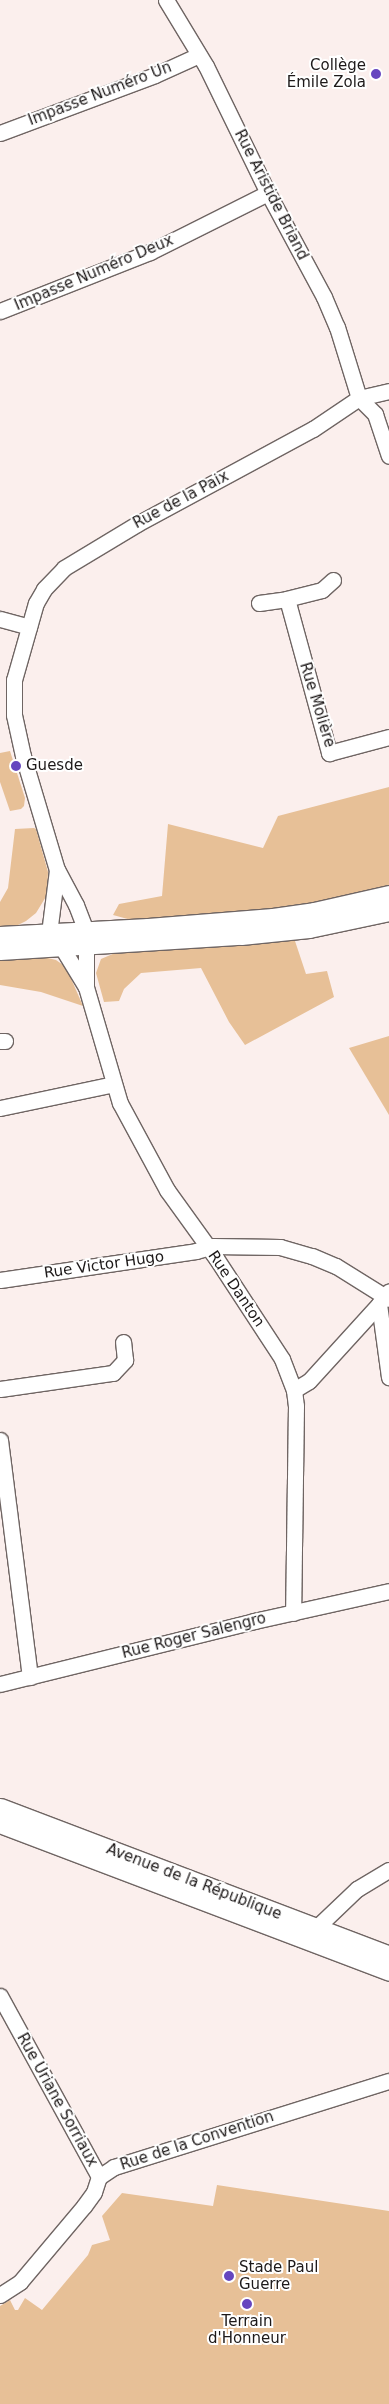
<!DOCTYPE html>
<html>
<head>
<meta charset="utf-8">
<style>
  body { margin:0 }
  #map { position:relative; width:389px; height:2404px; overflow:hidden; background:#fbefed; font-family:"DejaVu Sans",sans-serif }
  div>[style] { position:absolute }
  .green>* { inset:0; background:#e7c097 }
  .roads { filter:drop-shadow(1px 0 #6f6563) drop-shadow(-1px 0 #6f6563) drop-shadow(0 1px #6f6563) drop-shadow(0 -1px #6f6563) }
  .minor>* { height:15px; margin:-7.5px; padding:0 7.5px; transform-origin:7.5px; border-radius:7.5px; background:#fff }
  .major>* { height:19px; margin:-9.5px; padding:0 9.5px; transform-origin:9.5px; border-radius:9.5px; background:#fff }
  .dots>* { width:14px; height:14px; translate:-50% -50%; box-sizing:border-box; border:2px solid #fff; border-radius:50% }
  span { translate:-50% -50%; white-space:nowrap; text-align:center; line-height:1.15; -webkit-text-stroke:4px #fff; paint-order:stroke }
  .poi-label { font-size:15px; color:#1d1919 }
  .right { translate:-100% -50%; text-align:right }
  .left { translate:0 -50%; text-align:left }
  .street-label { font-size:15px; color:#1d1919 }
</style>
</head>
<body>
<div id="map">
  <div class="green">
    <i style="clip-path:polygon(10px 751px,25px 798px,24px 806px,21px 809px,10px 811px,0 782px,0 753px)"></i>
    <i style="clip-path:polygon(389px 787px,389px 889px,314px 907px,135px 921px,113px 915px,119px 904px,162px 896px,168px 824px,263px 848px,278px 816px)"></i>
    <i style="clip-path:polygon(34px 828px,36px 829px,48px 872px,47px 895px,36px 913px,26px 921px,14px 927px,0 928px,0 902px,8px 888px,15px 829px)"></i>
    <i style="clip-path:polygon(294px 938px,306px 974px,327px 971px,334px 997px,245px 1045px,229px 1022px,201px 968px,141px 973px,124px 989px,119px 1001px,104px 1002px,96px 973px,101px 959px,115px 953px)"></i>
    <i style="clip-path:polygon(40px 956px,56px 960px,66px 967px,83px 1006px,41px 992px,0 985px,0 960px)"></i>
    <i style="clip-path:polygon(389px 1036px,389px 1115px,349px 1048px)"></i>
    <i style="clip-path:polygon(217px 2185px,389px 2211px,389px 2404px,0 2404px,0 2306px,10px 2300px,15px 2310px,18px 2310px,25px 2298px,42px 2310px,88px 2255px,92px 2245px,110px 2240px,102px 2216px,122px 2193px,213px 2206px)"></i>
  </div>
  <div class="roads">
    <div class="minor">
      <i style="left:166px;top:0;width:77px;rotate:58.8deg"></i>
      <i style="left:206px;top:66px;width:141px;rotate:64deg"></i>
      <i style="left:268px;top:193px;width:118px;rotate:61.7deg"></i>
      <i style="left:324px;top:297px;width:33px;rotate:67deg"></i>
      <i style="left:337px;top:327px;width:74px;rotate:72.8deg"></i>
      <i style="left:0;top:133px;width:165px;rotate:-20.5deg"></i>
      <i style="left:155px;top:75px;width:48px;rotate:-24.4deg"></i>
      <i style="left:0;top:311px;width:161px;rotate:-21.5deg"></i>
      <i style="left:150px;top:252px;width:132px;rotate:-26.6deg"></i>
      <i style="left:359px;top:398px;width:23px;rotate:45deg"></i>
      <i style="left:375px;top:414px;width:44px;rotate:71.6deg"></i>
      <i style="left:333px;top:580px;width:15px;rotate:138deg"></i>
      <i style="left:322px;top:590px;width:36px;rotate:166deg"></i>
      <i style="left:287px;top:599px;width:160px;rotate:74.7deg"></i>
      <i style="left:329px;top:753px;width:62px;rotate:-14.9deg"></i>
      <i style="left:259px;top:603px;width:28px;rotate:-8deg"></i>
      <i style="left:0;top:619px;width:30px;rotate:15deg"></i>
      <i style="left:57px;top:870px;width:64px;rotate:97.2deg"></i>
      <i style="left:49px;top:933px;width:18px;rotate:47deg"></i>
      <i style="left:61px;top:946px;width:48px;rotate:58.6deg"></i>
      <i style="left:86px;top:987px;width:121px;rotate:73.7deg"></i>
      <i style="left:120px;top:1103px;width:99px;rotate:61.6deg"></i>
      <i style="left:167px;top:1190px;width:84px;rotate:54.2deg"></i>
      <i style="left:216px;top:1258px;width:121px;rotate:56.8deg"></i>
      <i style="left:282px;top:1359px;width:33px;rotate:69deg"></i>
      <i style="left:294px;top:1390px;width:16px;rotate:83deg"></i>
      <i style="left:296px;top:1406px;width:207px;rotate:90.8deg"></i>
      <i style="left:86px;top:987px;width:56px;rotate:-90deg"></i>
      <i style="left:86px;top:931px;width:28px;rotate:-111deg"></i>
      <i style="left:76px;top:905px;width:40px;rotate:-118deg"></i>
      <i style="left:57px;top:870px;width:119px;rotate:-106.6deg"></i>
      <i style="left:23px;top:756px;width:42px;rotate:-102.4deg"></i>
      <i style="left:14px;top:715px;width:35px;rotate:-90deg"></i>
      <i style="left:14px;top:680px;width:80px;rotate:-74.1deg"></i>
      <i style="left:36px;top:603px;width:16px;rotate:-60deg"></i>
      <i style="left:44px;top:589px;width:29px;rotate:-46deg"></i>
      <i style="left:64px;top:568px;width:85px;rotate:-31.1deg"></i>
      <i style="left:137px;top:524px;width:200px;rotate:-28.4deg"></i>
      <i style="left:313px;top:429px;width:55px;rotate:-34deg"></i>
      <i style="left:359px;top:398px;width:31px;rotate:-13deg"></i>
      <i style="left:0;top:1041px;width:5px"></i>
      <i style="left:0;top:1108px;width:116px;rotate:-11.9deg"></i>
      <i style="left:0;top:1280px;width:198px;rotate:-8.4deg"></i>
      <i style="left:196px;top:1251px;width:18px;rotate:-16deg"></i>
      <i style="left:213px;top:1246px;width:67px;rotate:0.9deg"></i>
      <i style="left:280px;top:1247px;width:33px;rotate:16deg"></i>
      <i style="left:312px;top:1256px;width:26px;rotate:23deg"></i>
      <i style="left:336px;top:1266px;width:62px;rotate:31.9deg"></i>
      <i style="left:379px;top:1304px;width:74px;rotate:82.2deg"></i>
      <i style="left:0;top:1389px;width:114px;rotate:-8.1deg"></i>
      <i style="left:113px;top:1373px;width:18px;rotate:-47deg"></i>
      <i style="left:125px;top:1360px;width:18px;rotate:-96deg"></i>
      <i style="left:294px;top:1390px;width:17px;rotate:-31deg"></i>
      <i style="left:309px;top:1381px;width:104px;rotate:-47.7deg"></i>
      <i style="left:379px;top:1304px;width:16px;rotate:-52deg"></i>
      <i style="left:0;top:1440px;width:239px;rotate:82.8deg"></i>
      <i style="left:0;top:1684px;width:262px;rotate:-13.9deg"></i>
      <i style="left:254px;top:1621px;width:138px;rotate:-12.5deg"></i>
      <i style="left:316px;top:1928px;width:57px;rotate:-43.6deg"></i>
      <i style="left:357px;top:1889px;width:37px;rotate:-31deg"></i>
      <i style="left:0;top:1996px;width:206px;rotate:61.3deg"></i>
      <i style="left:0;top:2295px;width:24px;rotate:-33deg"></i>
      <i style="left:20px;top:2282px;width:99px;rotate:-49.9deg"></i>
      <i style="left:84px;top:2206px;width:17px;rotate:-54deg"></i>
      <i style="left:94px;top:2192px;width:16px;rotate:-72deg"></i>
      <i style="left:99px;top:2177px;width:18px;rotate:-34deg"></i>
      <i style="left:114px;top:2167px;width:288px;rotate:-17.4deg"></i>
    </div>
    <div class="major">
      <i style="left:0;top:936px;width:148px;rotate:-3.1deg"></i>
      <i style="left:148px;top:928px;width:125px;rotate:-4.6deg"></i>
      <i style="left:273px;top:918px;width:41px;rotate:-8.3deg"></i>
      <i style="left:314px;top:912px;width:77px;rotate:-12.8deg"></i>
      <i style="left:0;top:950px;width:241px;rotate:-3.6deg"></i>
      <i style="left:241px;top:935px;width:68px;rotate:-5.9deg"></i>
      <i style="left:309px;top:928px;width:82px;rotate:-12deg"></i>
      <i style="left:0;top:1808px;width:416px;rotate:20.8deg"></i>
      <i style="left:0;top:1823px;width:416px;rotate:20.8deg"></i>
    </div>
  </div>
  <div class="dots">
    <i style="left:376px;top:74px;background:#6646bf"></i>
    <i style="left:16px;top:766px;background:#6646bf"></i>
    <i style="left:229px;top:2276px;background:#6646bf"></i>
    <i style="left:247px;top:2304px;background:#6646bf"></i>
  </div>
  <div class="poi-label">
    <span class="right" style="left:366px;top:74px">Collège<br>Émile Zola</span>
    <span class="left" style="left:26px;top:766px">Guesde</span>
    <span class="left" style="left:239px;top:2276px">Stade Paul<br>Guerre</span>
    <span style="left:247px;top:2330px">Terrain<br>d'Honneur</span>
  </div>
  <div class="street-label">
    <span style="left:100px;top:94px;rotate:-21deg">Impasse Numéro Un</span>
    <span style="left:271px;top:195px;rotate:63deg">Rue Aristide Briand</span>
    <span style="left:94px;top:273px;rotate:-23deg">Impasse Numéro Deux</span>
    <span style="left:181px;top:500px;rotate:-28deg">Rue de la Paix</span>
    <span style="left:317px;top:705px;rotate:73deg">Rue Molière</span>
    <span style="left:104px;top:1265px;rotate:-8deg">Rue Victor Hugo</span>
    <span style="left:236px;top:1289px;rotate:56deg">Rue Danton</span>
    <span style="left:194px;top:1636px;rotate:-14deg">Rue Roger Salengro</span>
    <span style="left:194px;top:1882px;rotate:21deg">Avenue de la République</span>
    <span style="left:57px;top:2100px;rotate:61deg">Rue Uriane Sorriaux</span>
    <span style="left:197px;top:2141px;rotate:-18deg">Rue de la Convention</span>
  </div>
</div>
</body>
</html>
